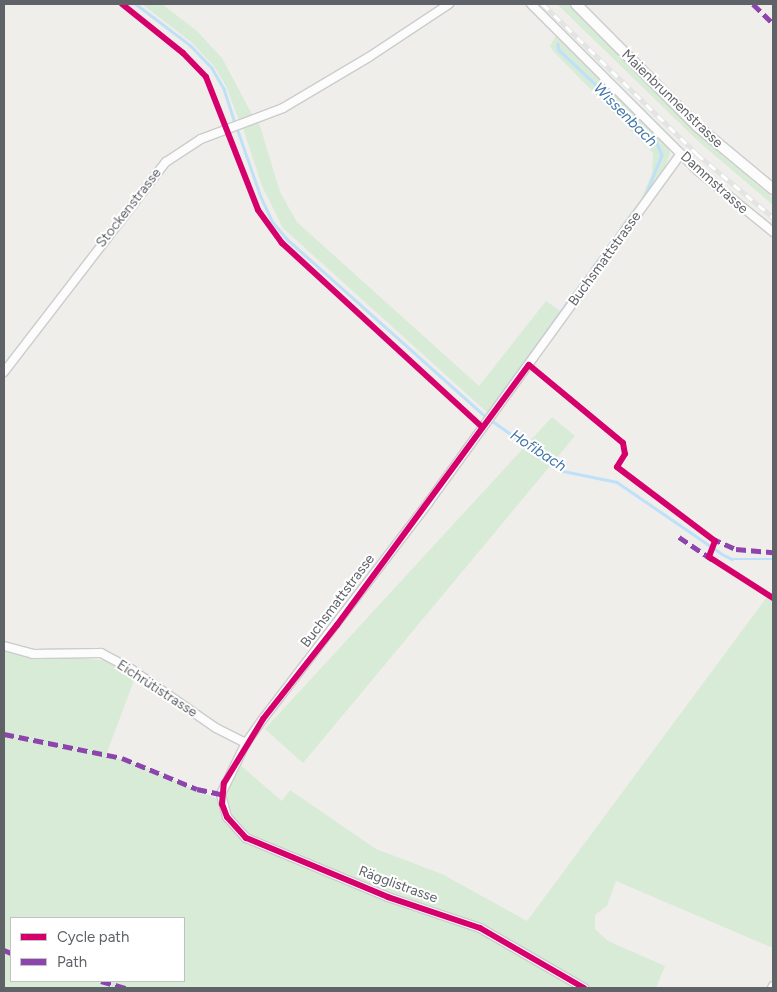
<!DOCTYPE html>
<html>
<head>
<meta charset="utf-8">
<style>
  body { margin:0 }
  #map { position:relative; width:777px; height:992px; overflow:hidden; background:#efeeea; font-family:Figtree,sans-serif }
  div>[style] { position:absolute }
  .green>* { inset:0; background:#d8ebd6 }
  .stream>* { height:2.5px; margin:-1.25px; padding:0 1.25px; transform-origin:1.25px; border-radius:1.25px; background:#bfe0f9 }
  .roads { filter:drop-shadow(1px 0 #cbcccc) drop-shadow(-1px 0 #cbcccc) drop-shadow(0 1px #cbcccc) drop-shadow(0 -1px #cbcccc) }
  .minor>* { height:8px; margin:-4px; padding:0 4px; transform-origin:4px; border-radius:4px; background:#fdfcfc }
  .tertiary>* { height:10px; margin:-5px; padding:0 5px; transform-origin:5px; border-radius:5px; background:#fdfcfc }
  .rail>* { height:4.5px; margin-top:-2.25px; transform-origin:0; background:repeating-linear-gradient(90deg,#fff 0 8px,#e4e4e4 0 16px); box-sizing:border-box; border-block:1px solid #e4e4e4 }
  .quiet>* { height:5px; margin-top:-2.5px; transform-origin:0; background:repeating-linear-gradient(90deg,#8e44ad 0 10px,transparent 0 15px) }
  .cycleway>* { height:6px; margin:-3px; padding:0 3px; transform-origin:3px; border-radius:3px; background:#d6006c }
  span { translate:-50% -50%; white-space:nowrap; text-align:center; line-height:1.15; -webkit-text-stroke:4px #fff; paint-order:stroke }
  .street-label { font-size:14px; color:#5f6368 }
  .water-label { font-size:15px; color:#4174aa; font-style:italic }
  .frame { position:absolute; inset:0; border:5px solid #5f6368; pointer-events:none }
  .legend { position:absolute; left:10px; top:917px; width:175px; height:65px; box-sizing:border-box; background:#fff; border:1px solid #bfc1c3; margin:0; padding:6px 9px; list-style:none; font-size:15px; color:#5f6368 }
  .legend li { display:flex; align-items:center; gap:10px; height:25px }
  .legend b { width:25px; border:1px solid #bfc1c3 }
</style>
</head>
<body>
<div id="map">
  <div class="green">
    <i style="clip-path:polygon(142px 4px,162px 4px,197px 31px,222px 58px,254px 118px,240px 123px,226px 86px,214px 66px,191px 42px)"></i>
    <i style="clip-path:polygon(557px 4px,568px 4px,703px 139px,773px 198px,773px 205px,699px 142px)"></i>
    <i style="clip-path:polygon(557px 34px,668px 146px,670px 153px,662px 177px,623px 231px,619px 228px,641px 199px,652px 174px,653px 153px,554px 52px,550px 46px)"></i>
    <i style="clip-path:polygon(259px 123px,280px 192px,297px 222px,479px 386px,546px 301px,563px 313px,489px 414px,283px 228px,262px 186px,243px 128px)"></i>
    <i style="clip-path:polygon(552px 417px,575px 436px,303px 763px,265px 729px)"></i>
    <i style="clip-path:polygon(767px 597px,773px 601px,773px 948px,616px 881px,607px 906px,595px 915px,595px 929px,608px 941px,665px 966px,656px 988px,590px 988px,508px 940px,247px 836px,238px 828px,226px 808px,225px 793px,248px 745px,270px 715px,239px 764px,282px 801px,290px 790px,376px 849px,442px 874px,527px 921px)"></i>
    <i style="clip-path:polygon(evenodd,4px 650px,37px 657px,108px 660px,136px 675px,106px 755px,138px 764px,217px 799px,225px 821px,245px 840px,490px 936px,576px 988px,4px 988px,4px 650px,11px 918px,184px 918px,184px 981px,11px 981px,11px 918px)"></i>
  </div>
  <div class="stream">
    <i style="left:136px;top:4px;width:68px;rotate:37.2deg"></i>
    <i style="left:190px;top:45px;width:32px;rotate:46deg"></i>
    <i style="left:212px;top:68px;width:24px;rotate:60deg"></i>
    <i style="left:224px;top:89px;width:35px;rotate:72deg"></i>
    <i style="left:558px;top:44px;width:6px;rotate:81deg"></i>
    <i style="left:559px;top:50px;width:133px;rotate:43.2deg"></i>
    <i style="left:656px;top:141px;width:15px;rotate:67deg"></i>
    <i style="left:662px;top:155px;width:45px;rotate:112deg"></i>
    <i style="left:645px;top:197px;width:89px;rotate:126.4deg"></i>
    <i style="left:238px;top:131px;width:70px;rotate:70.8deg"></i>
    <i style="left:261px;top:197px;width:26px;rotate:65deg"></i>
    <i style="left:272px;top:221px;width:23px;rotate:50deg"></i>
    <i style="left:287px;top:239px;width:268px;rotate:41.8deg"></i>
    <i style="left:493px;top:405px;width:152px;rotate:-54.1deg"></i>
    <i style="left:491px;top:420px;width:88px;rotate:35.3deg"></i>
    <i style="left:563px;top:471px;width:55px;rotate:11.5deg"></i>
    <i style="left:617px;top:482px;width:127px;rotate:34.4deg"></i>
    <i style="left:722px;top:554px;width:11px;rotate:27deg"></i>
    <i style="left:732px;top:559px;width:41px"></i>
  </div>
  <div class="roads">
    <div class="minor">
      <i style="left:531px;top:4px;width:236px;rotate:45deg"></i>
      <i style="left:698px;top:171px;width:97px;rotate:39.1deg"></i>
      <i style="left:4px;top:372px;width:265px;rotate:-52.4deg"></i>
      <i style="left:166px;top:162px;width:42px;rotate:-33.3deg"></i>
      <i style="left:201px;top:139px;width:88px;rotate:-20.7deg"></i>
      <i style="left:283px;top:108px;width:100px;rotate:-30.7deg"></i>
      <i style="left:369px;top:57px;width:96px;rotate:-33.5deg"></i>
      <i style="left:4px;top:646px;width:30px;rotate:15deg"></i>
      <i style="left:33px;top:654px;width:68px;rotate:-0.8deg"></i>
      <i style="left:101px;top:653px;width:34px;rotate:28deg"></i>
      <i style="left:131px;top:669px;width:103px;rotate:34.8deg"></i>
      <i style="left:216px;top:728px;width:34px;rotate:27deg"></i>
      <i style="left:584px;top:988px;width:120px;rotate:-150deg"></i>
      <i style="left:480px;top:928px;width:97px;rotate:-161.4deg"></i>
      <i style="left:388px;top:897px;width:154px;rotate:-157.4deg"></i>
      <i style="left:246px;top:838px;width:28px;rotate:-132deg"></i>
      <i style="left:227px;top:817px;width:24px;rotate:-105deg"></i>
      <i style="left:221px;top:794px;width:57px;rotate:-63.9deg"></i>
      <i style="left:246px;top:743px;width:29px;rotate:-55deg"></i>
      <i style="left:263px;top:719px;width:272px;rotate:-52.6deg"></i>
      <i style="left:428px;top:503px;width:431px;rotate:-54.1deg"></i>
      <i style="left:772px;top:988px;width:2px;rotate:-63deg"></i>
    </div>
    <div class="tertiary">
      <i style="left:576px;top:4px;width:172px;rotate:45.2deg"></i>
      <i style="left:697px;top:126px;width:99px;rotate:39.7deg"></i>
    </div>
  </div>
  <div class="rail">
    <i style="left:543px;top:4px;width:215px;rotate:44.2deg"></i>
    <i style="left:697px;top:154px;width:99px;rotate:39.7deg"></i>
  </div>
  <div class="quiet">
    <i style="left:753px;top:4px;width:28px;rotate:44deg"></i>
    <i style="left:679px;top:537px;width:40px;rotate:34deg"></i>
    <i style="left:711px;top:538px;width:27px;rotate:24deg"></i>
    <i style="left:736px;top:549px;width:37px;rotate:5deg"></i>
    <i style="left:4px;top:734px;width:120px;rotate:11.5deg"></i>
    <i style="left:122px;top:758px;width:81px;rotate:22.5deg"></i>
    <i style="left:197px;top:789px;width:25px;rotate:12deg"></i>
    <i style="left:4px;top:950px;width:8px;rotate:23deg"></i>
    <i style="left:101px;top:981px;width:26px;rotate:16deg"></i>
  </div>
  <div class="cycleway">
    <i style="left:122px;top:4px;width:78px;rotate:38.8deg"></i>
    <i style="left:183px;top:53px;width:33px;rotate:46deg"></i>
    <i style="left:206px;top:77px;width:143px;rotate:68.6deg"></i>
    <i style="left:258px;top:210px;width:41px;rotate:54deg"></i>
    <i style="left:282px;top:243px;width:272px;rotate:42.6deg"></i>
    <i style="left:584px;top:988px;width:120px;rotate:-150deg"></i>
    <i style="left:480px;top:928px;width:97px;rotate:-161.4deg"></i>
    <i style="left:388px;top:897px;width:154px;rotate:-157.4deg"></i>
    <i style="left:246px;top:838px;width:28px;rotate:-132deg"></i>
    <i style="left:227px;top:817px;width:14px;rotate:-111deg"></i>
    <i style="left:222px;top:804px;width:21px;rotate:-85deg"></i>
    <i style="left:224px;top:783px;width:75px;rotate:-58.6deg"></i>
    <i style="left:263px;top:719px;width:120px;rotate:-51.8deg"></i>
    <i style="left:337px;top:625px;width:323px;rotate:-53.6deg"></i>
    <i style="left:529px;top:365px;width:122px;rotate:39.7deg"></i>
    <i style="left:623px;top:443px;width:11px;rotate:80deg"></i>
    <i style="left:625px;top:454px;width:15px;rotate:122deg"></i>
    <i style="left:617px;top:467px;width:123px;rotate:37.1deg"></i>
    <i style="left:715px;top:541px;width:17px;rotate:111deg"></i>
    <i style="left:709px;top:557px;width:76px;rotate:32.6deg"></i>
  </div>
  <div class="street-label">
    <span style="left:672px;top:99px;rotate:44deg">Maienbrunnenstrasse</span>
    <span style="left:714px;top:183px;rotate:42deg">Dammstrasse</span>
    <span style="left:129px;top:208px;rotate:-52deg">Stockenstrasse</span>
    <span style="left:605px;top:259px;rotate:-54deg">Buchsmattstrasse</span>
    <span style="left:338px;top:601px;rotate:-53deg">Buchsmattstrasse</span>
    <span style="left:157px;top:689px;rotate:33deg">Eichrütistrasse</span>
    <span style="left:398px;top:885px;rotate:20deg">Rägglistrasse</span>
  </div>
  <div class="water-label">
    <span style="left:625px;top:115px;rotate:45deg">Wissenbach</span>
    <span style="left:538px;top:451px;rotate:33deg">Hofibach</span>
  </div>
  <div class="frame"></div>
  <ul class="legend">
  <li><b style="height:6px;background:#d6006c"></b>Cycle path</li>
  <li><b style="height:6px;background:#8e44ad"></b>Path</li>
  </ul>
</div>
</body>
</html>
